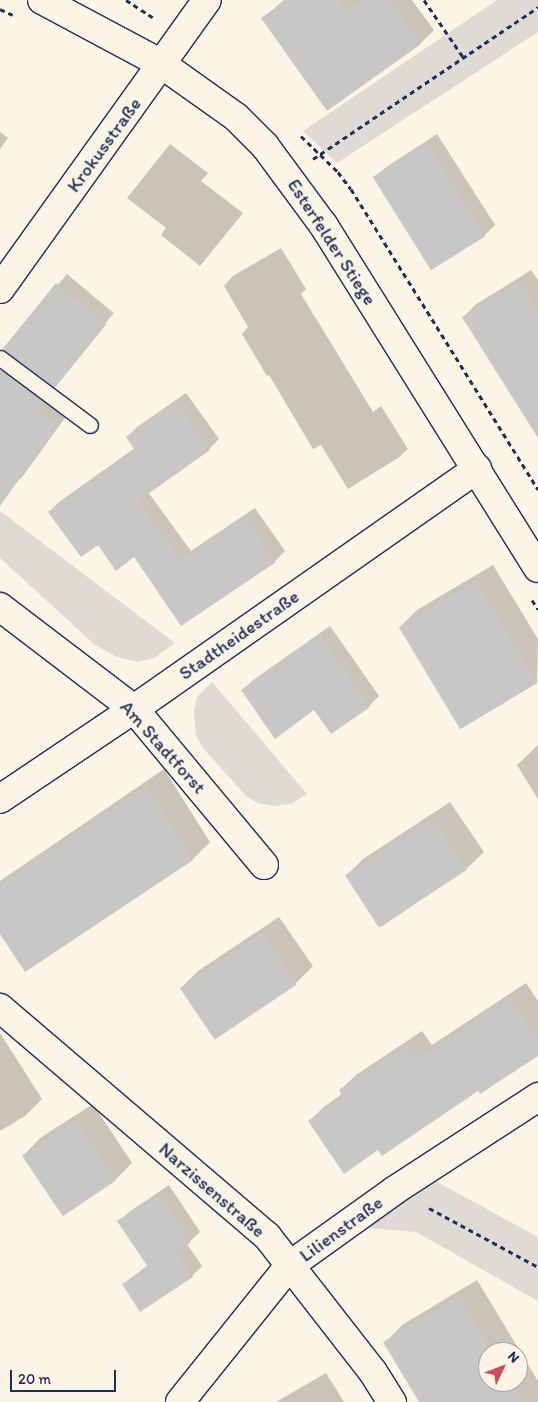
<!DOCTYPE html>
<html>
<head>
<meta charset="utf-8">
<style>
  body { margin:0 }
  #map { position:relative; width:538px; height:1402px; overflow:hidden; background:#fcf5e5; font-family:Itim,sans-serif }
  div>[style] { position:absolute }
  .green>* { inset:0; background:#dfdbd4 }
  .shadow>* { inset:0; background:#0003; transform-origin:0 0 }
  .building>* { inset:0; background:#c8c7c6; transform-origin:0 0 }
  .path>* { height:3px; margin-top:-1.5px; transform-origin:0; background:repeating-linear-gradient(90deg,#1b2f5e 0 5px,transparent 0 9px) }
  .roads { filter:drop-shadow(1px 0 #1b2f5e) drop-shadow(-1px 0 #1b2f5e) drop-shadow(0 1px #1b2f5e) drop-shadow(0 -1px #1b2f5e) }
  .lane>* { height:15px; margin:-7.5px; padding:0 7.5px; transform-origin:7.5px; border-radius:7.5px; background:#fcf5e5 }
  .street>* { height:28px; margin:-14px; padding:0 14px; transform-origin:14px; border-radius:14px; background:#fcf5e5 }
  span { translate:-50% -50%; white-space:nowrap; text-align:center; line-height:1.15; -webkit-text-stroke:5px #fcf5e5; paint-order:stroke }
  .street-label { font-size:19px; color:#1b2f5e }
  .north { position:absolute; left:478px; top:1342px; width:50px; height:50px; box-sizing:border-box; background:#fcf5e5; border:1px solid #a2a6af; border-radius:50%; rotate:47deg; font-size:14px; font-weight:700; line-height:20px; text-align:center; color:#1b2f5e }
  .north::after { content:''; display:block; margin:auto; width:18px; height:22px; background:#d1495b; clip-path:polygon(50% 0,100% 100%,50% 72%,0 100%) }
  .scale { position:absolute; left:10px; top:1370px; width:106px; height:22px; box-sizing:border-box; border:2px solid #1b2f5e; border-top:0; padding-left:6px; font-size:15px; line-height:18px; white-space:nowrap; color:#1b2f5e; -webkit-text-stroke:4px #fcf5e5; paint-order:stroke }
</style>
</head>
<body>
<div id="map">
  <div class="green">
    <i style="clip-path:polygon(497px 0,538px 0,538px 32px,337px 163px,303px 131px)"></i>
    <i style="clip-path:polygon(0 511px,175px 643px,154px 658px,137px 662px,117px 657px,95px 645px,0 558px)"></i>
    <i style="clip-path:polygon(212px 682px,307px 794px,291px 804px,273px 806px,258px 803px,247px 797px,202px 747px,196px 735px,194px 713px,197px 697px)"></i>
    <i style="clip-path:polygon(421px 1173px,538px 1237px,538px 1301px,416px 1232px,344px 1226px)"></i>
  </div>
  <div class="shadow">
    <i style="clip-path:polygon(284px 0,412px 0,434px 30px,421px 43px,327px 109px,263px 18px)"></i>
    <i style="clip-path:polygon(0 132px,8px 138px,0 149px)"></i>
    <i style="clip-path:polygon(437px 134px,495px 225px,485px 235px,433px 268px,375px 177px,385px 168px)"></i>
    <i style="clip-path:polygon(170px 144px,208px 173px,201px 181px,243px 213px,200px 266px,161px 235px,166px 228px,127px 198px)"></i>
    <i style="clip-path:polygon(281px 248px,306px 289px,301px 294px,373px 412px,381px 406px,408px 449px,398px 458px,348px 489px,321px 445px,313px 449px,269px 375px,267px 376px,242px 334px,248px 327px,224px 286px,233px 276px)"></i>
    <i style="clip-path:polygon(531px 270px,538px 280px,538px 437px,464px 317px,475px 305px)"></i>
    <i style="left:67px;top:274px;width:61px;height:80px;rotate:40deg"></i>
    <i style="clip-path:polygon(11px 361px,67px 415px,23px 476px,13px 486px,0 476px,0 373px)"></i>
    <i style="clip-path:polygon(186px 393px,219px 439px,209px 449px,148px 492px,191px 551px,255px 508px,285px 551px,275px 561px,182px 624px,135px 555px,98px 544px,49px 512px,59px 502px,135px 448px,127px 437px,137px 427px)"></i>
    <i style="clip-path:polygon(493px 565px,538px 639px,537px 682px,400px 627px,417px 610px)"></i>
    <i style="clip-path:polygon(330px 626px,379px 696px,369px 706px,315px 708px,243px 690px,252px 681px)"></i>
    <i style="clip-path:polygon(538px 745px,538px 799px,517px 765px)"></i>
    <i style="clip-path:polygon(164px 769px,210px 842px,193px 859px,26px 970px,0 932px,0 881px)"></i>
    <i style="clip-path:polygon(450px 802px,484px 852px,466px 869px,381px 927px,346px 876px,363px 859px)"></i>
    <i style="clip-path:polygon(279px 917px,313px 966px,296px 983px,181px 988px,198px 971px)"></i>
    <i style="clip-path:polygon(526px 983px,538px 1001px,538px 1054px,379px 1148px,309px 1121px,325px 1106px,342px 1094px,340px 1090px,356px 1075px,422px 1031px,432px 1045px)"></i>
    <i style="clip-path:polygon(0 1033px,42px 1099px,25px 1116px,0 1131px)"></i>
    <i style="clip-path:polygon(93px 1104px,132px 1163px,115px 1180px,23px 1156px,40px 1138px)"></i>
    <i style="clip-path:polygon(169px 1185px,200px 1232px,187px 1244px,202px 1266px,192px 1276px,123px 1284px,148px 1265px,119px 1222px,129px 1212px)"></i>
    <i style="clip-path:polygon(evenodd,477px 1280px,538px 1381px,538px 1402px,421px 1402px,385px 1343px,402px 1325px,477px 1280px,488px 1352px,518px 1352px,518px 1382px,488px 1382px,488px 1352px)"></i>
    <i style="clip-path:polygon(326px 1373px,344px 1402px,276px 1402px)"></i>
  </div>
  <div class="building">
    <i style="clip-path:polygon(287px 0,338px 0,346px 12px,362px 0,390px 0,421px 44px,327px 111px,261px 18px)"></i>
    <i style="left:427px;top:143px;width:110px;height:64px;rotate:58deg"></i>
    <i style="clip-path:polygon(519px 281px,538px 310px,538px 438px,462px 317px)"></i>
    <i style="left:56px;top:283px;width:65px;height:85px;rotate:39deg"></i>
    <i style="clip-path:polygon(0 370px,42px 401px,35px 408px,58px 425px,0 506px)"></i>
    <i style="clip-path:polygon(176px 401px,210px 450px,138px 501px,181px 560px,245px 517px,276px 562px,181px 626px,134px 557px,116px 571px,98px 545px,81px 557px,48px 512px,135px 450px,126px 437px)"></i>
    <i style="left:476px;top:581px;width:119px;height:90px;rotate:59deg"></i>
    <i style="clip-path:polygon(320px 634px,370px 707px,331px 734px,314px 710px,275px 739px,241px 690px)"></i>
    <i style="clip-path:polygon(146px 785px,193px 860px,25px 972px,0 934px,0 885px)"></i>
    <i style="left:433px;top:818px;width:62px;height:105px;rotate:57deg"></i>
    <i style="left:262px;top:933px;width:62px;height:99px;rotate:56deg"></i>
    <i style="clip-path:polygon(510px 998px,538px 1040px,538px 1056px,480px 1094px,478px 1091px,382px 1156px,378px 1150px,344px 1174px,308px 1121px,343px 1097px,339px 1090px,406px 1046px,416px 1060px)"></i>
    <i style="left:75px;top:1120px;width:73px;height:64px;rotate:56deg"></i>
    <i style="clip-path:polygon(159px 1194px,191px 1242px,176px 1252px,193px 1277px,140px 1312px,122px 1284px,148px 1267px,117px 1221px)"></i>
    <i style="clip-path:polygon(459px 1296px,493px 1352px,488px 1352px,488px 1382px,511px 1382px,523px 1402px,419px 1402px,383px 1342px)"></i>
  </div>
  <div class="path">
    <i style="left:126px;top:0;width:33px;rotate:33deg"></i>
    <i style="left:424px;top:0;width:69px;rotate:55.6deg"></i>
    <i style="left:0;top:9px;width:14px;rotate:25deg"></i>
    <i style="left:301px;top:136px;width:52px;rotate:44.2deg"></i>
    <i style="left:338px;top:172px;width:21px;rotate:53deg"></i>
    <i style="left:351px;top:189px;width:354px;rotate:58.1deg"></i>
    <i style="left:313px;top:159px;width:272px;rotate:-34deg"></i>
    <i style="left:532px;top:600px;width:11px;rotate:56deg"></i>
    <i style="left:429px;top:1208px;width:124px;rotate:28.4deg"></i>
  </div>
  <div class="roads">
    <div class="lane">
      <i style="left:0;top:358px;width:112px;rotate:36.7deg"></i>
    </div>
    <div class="street">
      <i style="left:42px;top:0;width:134px;rotate:28.1deg"></i>
      <i style="left:160px;top:63px;width:93px;rotate:35.4deg"></i>
      <i style="left:236px;top:117px;width:41px;rotate:45deg"></i>
      <i style="left:265px;top:146px;width:99px;rotate:53.6deg"></i>
      <i style="left:324px;top:226px;width:403px;rotate:58deg"></i>
      <i style="left:0;top:289px;width:355px;rotate:-54.4deg"></i>
      <i style="left:0;top:607px;width:168px;rotate:37.3deg"></i>
      <i style="left:134px;top:709px;width:203px;rotate:50.2deg"></i>
      <i style="left:0;top:799px;width:161px;rotate:-33.9deg"></i>
      <i style="left:134px;top:709px;width:419px;rotate:-35deg"></i>
      <i style="left:0;top:1008px;width:351px;rotate:40.5deg"></i>
      <i style="left:267px;top:1236px;width:172px;rotate:52.1deg"></i>
      <i style="left:373px;top:1372px;width:36px;rotate:58deg"></i>
      <i style="left:180px;top:1402px;width:174px;rotate:-51.3deg"></i>
      <i style="left:289px;top:1266px;width:130px;rotate:-35.6deg"></i>
      <i style="left:395px;top:1190px;width:171px;rotate:-33deg"></i>
    </div>
  </div>
  <div class="street-label">
    <span style="left:104px;top:145px;rotate:-54deg">Krokusstraße</span>
    <span style="left:332px;top:242px;rotate:57deg">Esterfelder Stiege</span>
    <span style="left:239px;top:635px;rotate:-35deg">Stadtheidestraße</span>
    <span style="left:163px;top:747px;rotate:48deg">Am Stadtforst</span>
    <span style="left:212px;top:1190px;rotate:41deg">Narzissenstraße</span>
    <span style="left:341px;top:1229px;rotate:-36deg">Lilienstraße</span>
  </div>
  <div class="north">N</div>
  <div class="scale">20 m</div>
</div>
</body>
</html>
